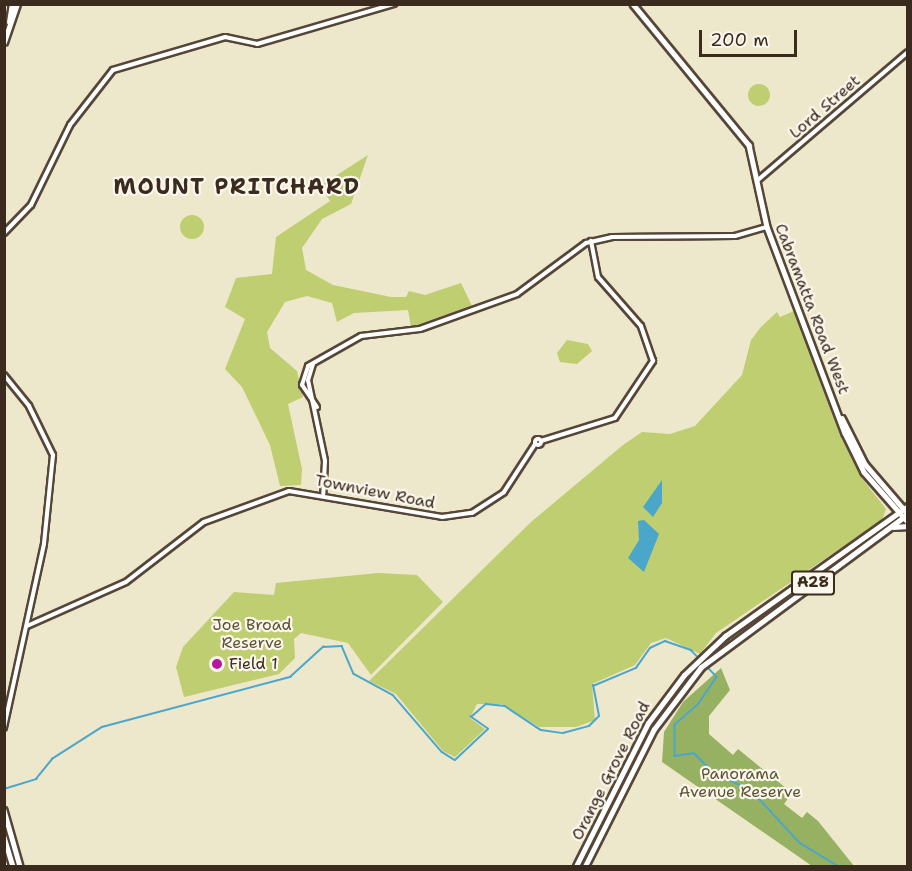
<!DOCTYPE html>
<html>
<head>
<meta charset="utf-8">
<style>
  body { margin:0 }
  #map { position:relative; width:912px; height:871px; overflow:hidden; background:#ede7cb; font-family:"Shantell Sans",sans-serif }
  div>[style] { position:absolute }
  .green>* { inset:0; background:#bfce70 }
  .round { border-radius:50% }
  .forest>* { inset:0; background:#97b162 }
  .water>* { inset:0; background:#4ba7c9 }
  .stream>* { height:1.5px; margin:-0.75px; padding:0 0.75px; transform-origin:0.75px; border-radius:0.75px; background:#4ba7c9 }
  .roads { filter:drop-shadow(2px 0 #564638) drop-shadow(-2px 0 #564638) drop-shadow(0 2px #564638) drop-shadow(0 -2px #564638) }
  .tertiary>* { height:4px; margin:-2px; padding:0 2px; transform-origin:2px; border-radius:2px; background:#fff }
  .tertiary>.ring { margin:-2px; padding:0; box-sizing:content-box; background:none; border:4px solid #fff; border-radius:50% }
  .primary>* { height:4.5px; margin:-2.25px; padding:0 2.25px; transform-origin:2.25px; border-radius:2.25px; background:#fff }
  .trunk>* { height:5px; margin:-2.5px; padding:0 2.5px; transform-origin:2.5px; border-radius:2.5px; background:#fff }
  .dots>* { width:16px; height:16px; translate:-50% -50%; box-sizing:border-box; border:3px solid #fbf7ec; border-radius:50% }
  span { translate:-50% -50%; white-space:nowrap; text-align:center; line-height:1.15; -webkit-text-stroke:4.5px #fbf7ec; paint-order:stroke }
  .shield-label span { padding:2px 4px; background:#fbf7ec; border:2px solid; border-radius:4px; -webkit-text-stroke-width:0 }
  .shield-label { font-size:15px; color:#3b2a1e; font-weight:700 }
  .street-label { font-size:16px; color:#3b2a1e }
  .park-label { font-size:16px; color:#5c5332 }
  .poi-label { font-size:16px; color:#3b2a1e }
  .left { translate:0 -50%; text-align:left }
  .district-label { font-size:22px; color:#3b2a1e; font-weight:700; letter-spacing:1.5px }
  .frame { position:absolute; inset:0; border:6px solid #3b2a1e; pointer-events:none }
  .scale { position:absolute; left:699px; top:30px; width:98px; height:27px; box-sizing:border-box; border:3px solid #3b2a1e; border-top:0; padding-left:8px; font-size:18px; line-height:21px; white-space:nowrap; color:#3b2a1e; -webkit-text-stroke:4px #fbf7ec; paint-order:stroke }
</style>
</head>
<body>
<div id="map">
  <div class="green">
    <i class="round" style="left:748px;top:84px;width:22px;height:22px"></i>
    <i style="clip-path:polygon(368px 155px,351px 204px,322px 219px,302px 248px,306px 270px,333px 285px,391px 297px,406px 297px,409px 291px,425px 295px,461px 283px,472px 306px,411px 327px,408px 310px,354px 313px,337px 322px,332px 303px,307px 296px,285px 302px,267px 332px,270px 348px,297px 371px,303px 397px,288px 404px,302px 469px,301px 485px,280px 486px,270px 445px,242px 387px,225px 369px,245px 319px,225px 307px,236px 278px,272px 274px,276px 237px,330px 201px,320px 186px)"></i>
    <i class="round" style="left:180px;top:215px;width:24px;height:24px"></i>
    <i style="clip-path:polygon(794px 311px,840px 435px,861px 477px,886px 509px,882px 520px,716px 633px,700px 654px,666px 638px,651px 643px,635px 665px,592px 684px,595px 720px,576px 727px,539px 727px,502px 704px,477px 704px,470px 718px,485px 729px,455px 757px,443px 751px,396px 694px,369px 681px,531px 522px,623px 445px,642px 432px,670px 434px,695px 426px,742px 375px,751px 340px,761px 327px,777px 312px,780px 317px)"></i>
    <i style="clip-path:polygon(567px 340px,588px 344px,592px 351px,577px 364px,560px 362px,557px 353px)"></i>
    <i style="clip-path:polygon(378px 573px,417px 575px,443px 602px,371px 675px,348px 643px,301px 633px,294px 639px,295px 658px,279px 674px,184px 697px,176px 667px,183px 647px,234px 592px,274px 595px,276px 583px)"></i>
  </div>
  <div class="forest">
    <i style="clip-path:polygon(721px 668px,730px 690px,709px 716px,709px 734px,733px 755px,738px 749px,792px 793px,784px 804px,802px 818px,807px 812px,818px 821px,854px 866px,812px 866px,662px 762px,664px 732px,683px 702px)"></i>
  </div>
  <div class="water">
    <i style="clip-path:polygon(662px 480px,662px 503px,653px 517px,643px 507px)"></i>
    <i style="clip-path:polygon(644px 520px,659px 534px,644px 572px,628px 558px,639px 540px,638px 521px)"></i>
  </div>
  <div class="stream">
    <i style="left:4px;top:789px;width:34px;rotate:-17deg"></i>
    <i style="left:36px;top:779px;width:26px;rotate:-51deg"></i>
    <i style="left:52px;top:759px;width:59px;rotate:-32.6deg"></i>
    <i style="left:102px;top:727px;width:195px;rotate:-14.9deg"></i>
    <i style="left:290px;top:677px;width:45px;rotate:-42.3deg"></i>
    <i style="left:323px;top:647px;width:19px;rotate:-3deg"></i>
    <i style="left:342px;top:646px;width:30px;rotate:67deg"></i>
    <i style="left:354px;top:674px;width:44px;rotate:28.3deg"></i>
    <i style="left:393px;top:695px;width:75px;rotate:49.3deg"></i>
    <i style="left:442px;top:752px;width:15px;rotate:32deg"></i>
    <i style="left:455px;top:760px;width:45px;rotate:-43.2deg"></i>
    <i style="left:488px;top:729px;width:21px;rotate:-145deg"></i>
    <i style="left:471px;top:717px;width:20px;rotate:-41deg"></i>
    <i style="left:486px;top:704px;width:19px;rotate:6deg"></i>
    <i style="left:505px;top:706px;width:43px;rotate:33.7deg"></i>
    <i style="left:541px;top:730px;width:22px;rotate:8deg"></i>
    <i style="left:563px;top:733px;width:27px;rotate:-15deg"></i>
    <i style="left:589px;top:726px;width:14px;rotate:-45deg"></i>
    <i style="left:599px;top:716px;width:31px;rotate:-101deg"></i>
    <i style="left:593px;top:686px;width:47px;rotate:-22.7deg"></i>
    <i style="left:636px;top:668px;width:24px;rotate:-55deg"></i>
    <i style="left:650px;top:648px;width:17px;rotate:-25deg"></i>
    <i style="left:665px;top:641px;width:28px;rotate:19deg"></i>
    <i style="left:691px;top:650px;width:37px;rotate:46deg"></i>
    <i style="left:717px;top:677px;width:32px;rotate:124deg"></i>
    <i style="left:699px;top:704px;width:32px;rotate:139deg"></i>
    <i style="left:675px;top:725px;width:31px;rotate:90deg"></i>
    <i style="left:675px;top:756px;width:19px;rotate:-9deg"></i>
    <i style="left:694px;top:753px;width:28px;rotate:45deg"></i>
    <i style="left:714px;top:773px;width:41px;rotate:24.7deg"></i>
    <i style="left:751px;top:790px;width:72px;rotate:47.2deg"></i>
    <i style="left:800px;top:843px;width:44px;rotate:31.2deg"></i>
  </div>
  <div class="roads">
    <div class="tertiary">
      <i style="left:758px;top:180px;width:197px;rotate:-40.5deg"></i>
      <i style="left:4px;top:233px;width:39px;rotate:-46deg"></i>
      <i style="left:31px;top:205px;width:89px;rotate:-64deg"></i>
      <i style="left:70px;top:125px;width:70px;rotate:-52deg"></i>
      <i style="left:113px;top:70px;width:117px;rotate:-16.4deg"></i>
      <i style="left:225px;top:37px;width:33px;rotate:12deg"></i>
      <i style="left:257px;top:44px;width:143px;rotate:-16.3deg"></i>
      <i style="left:313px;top:364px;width:17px;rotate:107deg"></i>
      <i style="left:308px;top:380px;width:83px;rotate:78.1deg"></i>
      <i style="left:325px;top:461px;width:33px;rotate:93deg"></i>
      <i style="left:4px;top:375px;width:40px;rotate:51deg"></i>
      <i style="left:29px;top:406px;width:55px;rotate:63.9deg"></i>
      <i style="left:53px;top:455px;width:89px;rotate:95.8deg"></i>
      <i style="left:44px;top:544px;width:188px;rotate:102.3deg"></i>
      <i style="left:317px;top:407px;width:27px;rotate:-124deg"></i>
      <i style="left:302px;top:385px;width:20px;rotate:-72deg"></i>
      <i style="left:308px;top:366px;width:61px;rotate:-29.5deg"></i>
      <i style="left:361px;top:336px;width:59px;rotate:-6.8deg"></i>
      <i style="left:420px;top:329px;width:103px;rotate:-19.8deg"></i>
      <i style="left:517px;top:294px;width:86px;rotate:-36.5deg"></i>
      <i style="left:586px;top:243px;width:27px;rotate:-13deg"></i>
      <i style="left:612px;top:237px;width:123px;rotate:-0.5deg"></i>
      <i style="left:735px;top:236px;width:33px;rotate:-16deg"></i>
      <i class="ring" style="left:535px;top:439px;width:2px;height:2px"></i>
      <i style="left:541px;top:441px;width:77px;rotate:-17.3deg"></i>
      <i style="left:615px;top:418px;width:69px;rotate:-56.3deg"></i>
      <i style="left:653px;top:361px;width:37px;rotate:-109deg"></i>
      <i style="left:641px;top:326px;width:65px;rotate:-131.3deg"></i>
      <i style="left:598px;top:277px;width:37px;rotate:-101deg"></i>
      <i style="left:27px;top:626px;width:108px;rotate:-24deg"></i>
      <i style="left:126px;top:582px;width:98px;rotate:-37.6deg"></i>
      <i style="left:204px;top:522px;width:90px;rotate:-20deg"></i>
      <i style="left:289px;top:491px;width:155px;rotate:9.6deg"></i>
      <i style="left:442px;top:517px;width:30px;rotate:-8deg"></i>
      <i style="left:472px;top:513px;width:38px;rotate:-33deg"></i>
      <i style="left:504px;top:492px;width:57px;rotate:-57.1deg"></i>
    </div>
    <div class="primary">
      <i style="left:633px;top:4px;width:183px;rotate:50.6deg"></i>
      <i style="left:749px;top:145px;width:84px;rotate:77.6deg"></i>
      <i style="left:767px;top:227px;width:220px;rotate:69.3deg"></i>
      <i style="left:845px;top:433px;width:43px;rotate:64deg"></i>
      <i style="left:864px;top:472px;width:67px;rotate:48.7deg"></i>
      <i style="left:9px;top:22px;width:18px;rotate:-81deg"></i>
      <i style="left:4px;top:42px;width:40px;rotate:-71.1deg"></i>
      <i style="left:842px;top:418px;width:51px;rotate:63.4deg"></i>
      <i style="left:865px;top:464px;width:66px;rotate:49.3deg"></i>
      <i style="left:893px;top:527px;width:15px;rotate:-4deg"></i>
      <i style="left:4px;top:810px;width:58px;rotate:74.1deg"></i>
      <i style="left:4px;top:837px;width:30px;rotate:73deg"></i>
    </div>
    <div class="trunk">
      <i style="left:576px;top:866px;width:160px;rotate:-63.3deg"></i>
      <i style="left:648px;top:723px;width:60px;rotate:-53.1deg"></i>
      <i style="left:684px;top:675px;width:57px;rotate:-43.6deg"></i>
      <i style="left:725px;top:636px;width:224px;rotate:-35.4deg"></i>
      <i style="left:585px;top:866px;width:153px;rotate:-63.3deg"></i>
      <i style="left:654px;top:729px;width:78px;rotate:-52.8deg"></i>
      <i style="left:701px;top:667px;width:257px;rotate:-36.5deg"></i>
    </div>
  </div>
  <div class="dots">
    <i style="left:217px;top:664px;background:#b5179e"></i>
  </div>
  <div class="shield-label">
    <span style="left:813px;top:583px">A28</span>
  </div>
  <div class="street-label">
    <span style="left:825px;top:107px;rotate:-41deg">Lord Street</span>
    <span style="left:812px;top:309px;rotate:69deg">Cabramatta Road West</span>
    <span style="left:375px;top:492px;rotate:11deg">Townview Road</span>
    <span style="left:611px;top:771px;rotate:-63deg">Orange Grove Road</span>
  </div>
  <div class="park-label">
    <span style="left:252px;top:634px">Joe Broad<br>Reserve</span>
    <span style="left:740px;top:783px">Panorama<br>Avenue Reserve</span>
  </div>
  <div class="poi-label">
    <span class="left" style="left:229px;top:664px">Field 1</span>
  </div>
  <div class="district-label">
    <span style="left:237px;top:187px">MOUNT PRITCHARD</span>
  </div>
  <div class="frame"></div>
  <div class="scale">200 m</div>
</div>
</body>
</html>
